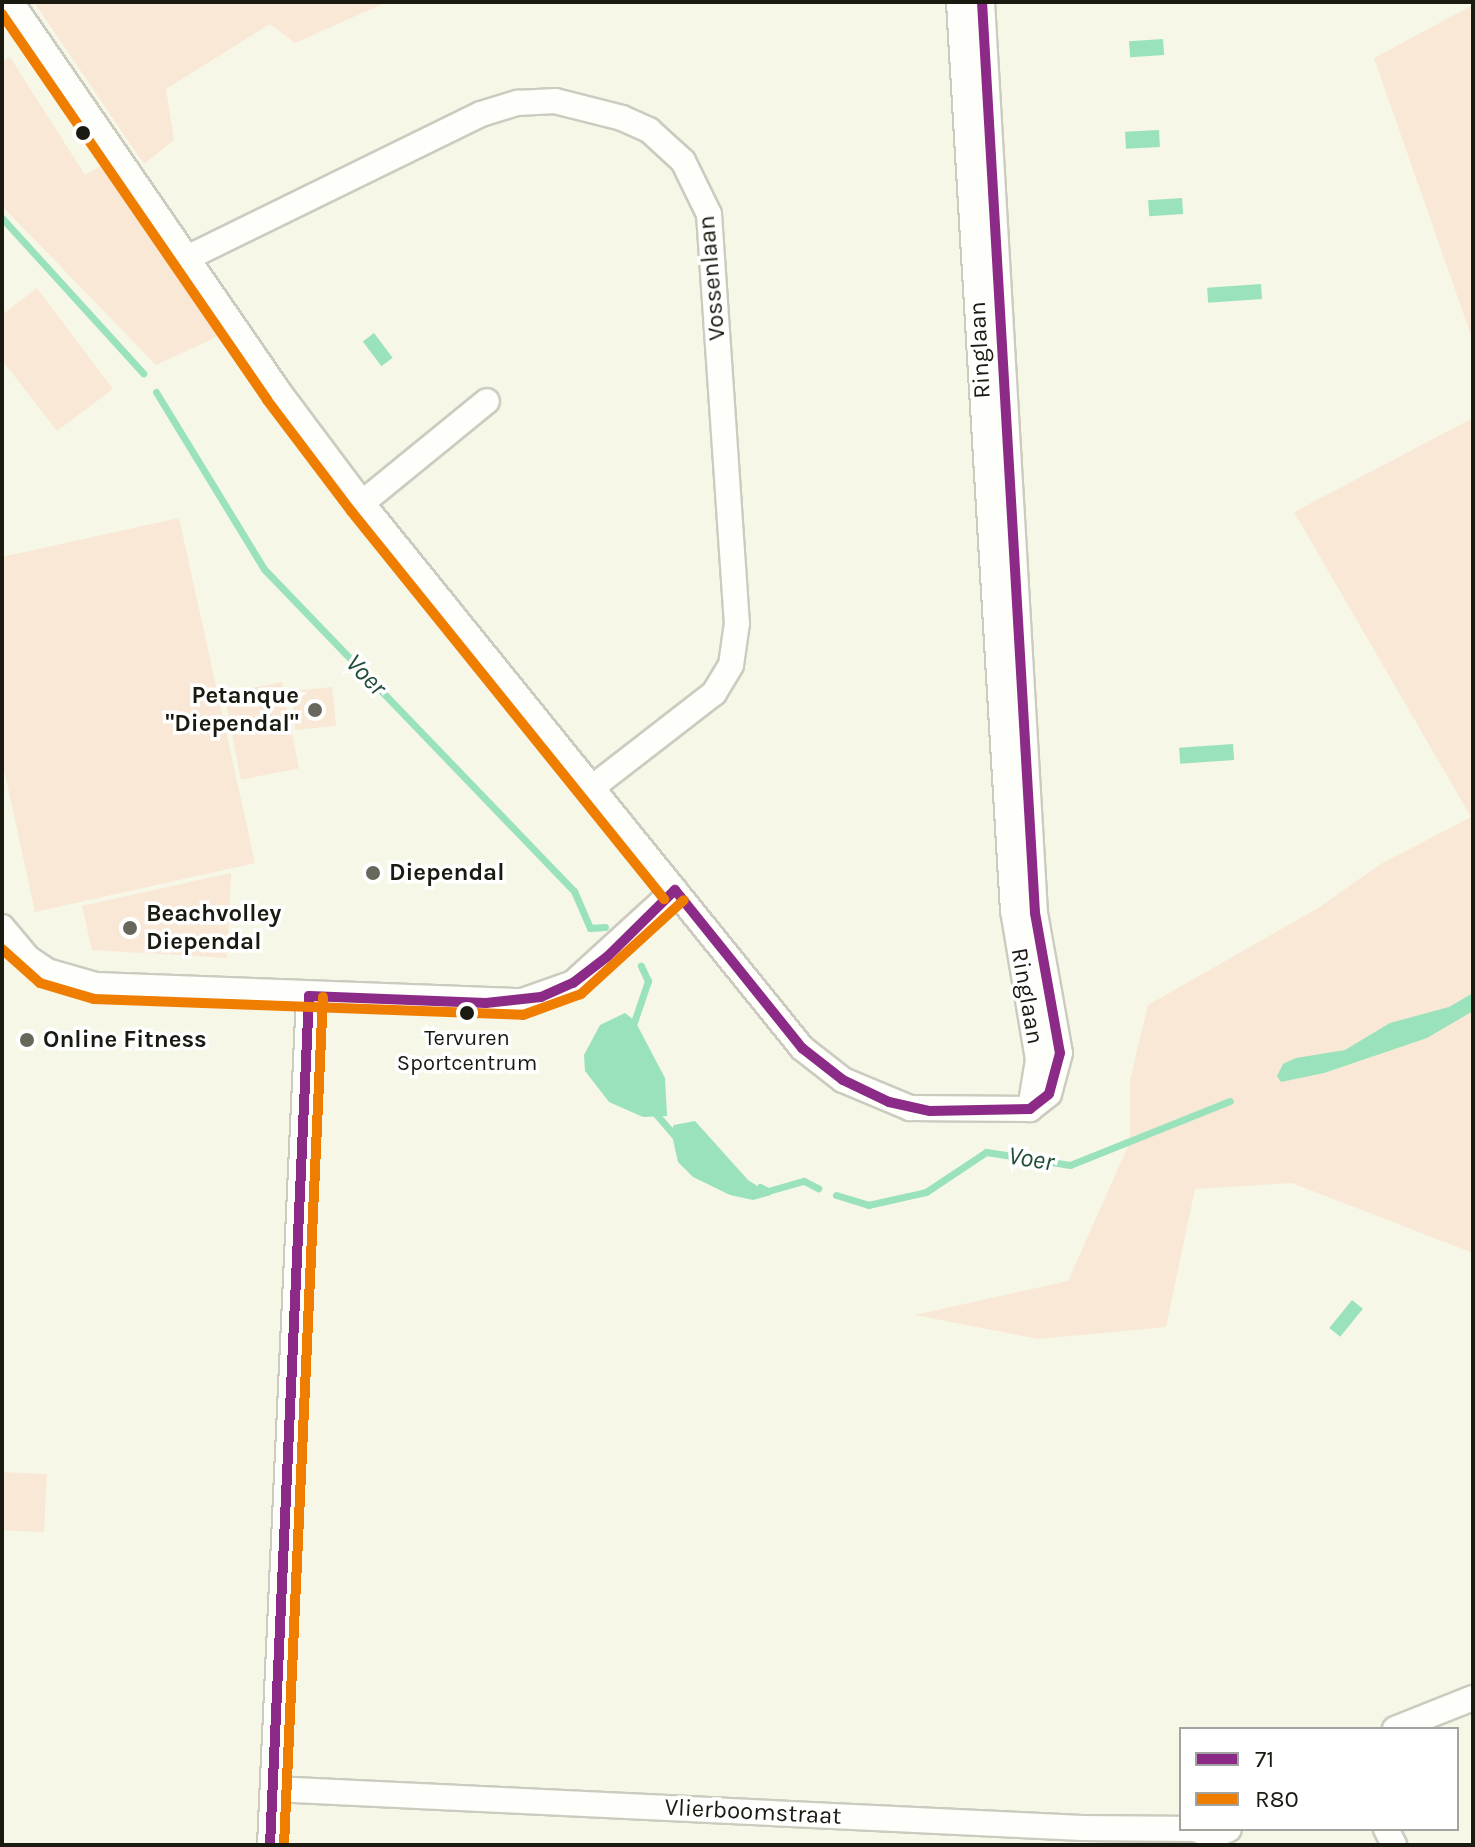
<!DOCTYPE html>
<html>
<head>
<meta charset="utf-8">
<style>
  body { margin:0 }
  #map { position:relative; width:1475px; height:1847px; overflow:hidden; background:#f6f7e7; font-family:Karla,sans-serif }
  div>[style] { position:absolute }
  .green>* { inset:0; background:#f9e8d5; transform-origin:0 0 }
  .water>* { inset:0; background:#9ae2bc; transform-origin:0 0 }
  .stream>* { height:7px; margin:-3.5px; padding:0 3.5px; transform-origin:3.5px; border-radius:3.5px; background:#9ae2bc }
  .roads { filter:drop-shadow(2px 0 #cbccbf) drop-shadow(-2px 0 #cbccbf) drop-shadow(0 2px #cbccbf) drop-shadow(0 -2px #cbccbf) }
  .minor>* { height:24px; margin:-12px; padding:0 12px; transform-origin:12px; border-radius:12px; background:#fefefb }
  .bus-1>* { height:10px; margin:-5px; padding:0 5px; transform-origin:5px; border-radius:5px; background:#8c2b87 }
  .bus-2>* { height:10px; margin:-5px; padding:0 5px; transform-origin:5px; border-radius:5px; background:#ef7d00 }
  .dots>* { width:22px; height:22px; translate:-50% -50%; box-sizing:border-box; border:4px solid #fff; border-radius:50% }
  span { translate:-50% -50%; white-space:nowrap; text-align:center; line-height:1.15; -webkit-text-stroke:7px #fff; paint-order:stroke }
  .bus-label { font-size:22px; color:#1a1a10 }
  .street-label { font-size:24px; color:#1a1a10 }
  .poi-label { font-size:24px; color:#1a1a10; font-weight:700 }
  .right { translate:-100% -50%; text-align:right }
  .left { translate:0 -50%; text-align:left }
  .water-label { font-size:26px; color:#204c38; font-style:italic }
  .frame { position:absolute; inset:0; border:4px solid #1a1a10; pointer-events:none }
  .legend { position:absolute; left:1179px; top:1727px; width:280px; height:104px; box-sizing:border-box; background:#fff; border:2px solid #a3a39f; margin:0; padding:10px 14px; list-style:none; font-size:24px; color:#1a1a10 }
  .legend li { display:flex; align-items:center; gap:16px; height:40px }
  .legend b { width:40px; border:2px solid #a3a39f }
</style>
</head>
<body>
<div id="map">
  <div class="green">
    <i style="clip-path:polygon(34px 2px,387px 2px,295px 43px,270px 24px,166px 89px,174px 140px,144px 164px)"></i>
    <i style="clip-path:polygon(1473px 5px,1473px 341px,1374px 58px)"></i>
    <i style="clip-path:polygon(10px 57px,85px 175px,101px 166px,225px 333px,156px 365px,2px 206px,2px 62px)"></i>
    <i style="clip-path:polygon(37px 288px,113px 389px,57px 431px,2px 360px,2px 315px)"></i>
    <i style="clip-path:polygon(1473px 418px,1473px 1253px,1292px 1183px,1195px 1189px,1166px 1327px,1038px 1339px,915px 1315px,1068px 1281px,1130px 1142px,1130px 1080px,1148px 1005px,1320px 907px,1379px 865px,1471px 817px,1294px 512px)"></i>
    <i style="clip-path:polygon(179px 518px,255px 863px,35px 912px,2px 760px,2px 557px)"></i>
    <i style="left:282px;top:682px;width:88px;height:59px;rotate:79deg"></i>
    <i style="left:332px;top:687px;width:39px;height:41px;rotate:84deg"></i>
    <i style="clip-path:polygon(231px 873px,227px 958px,92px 950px,82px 906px)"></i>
    <i style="left:2px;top:1472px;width:45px;height:58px;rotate:3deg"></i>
  </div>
  <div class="water">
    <i style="left:1163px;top:39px;width:16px;height:34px;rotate:86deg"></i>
    <i style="left:1159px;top:130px;width:17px;height:34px;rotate:87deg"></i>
    <i style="left:1182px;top:198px;width:16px;height:34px;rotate:86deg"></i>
    <i style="left:1261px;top:284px;width:15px;height:54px;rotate:86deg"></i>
    <i style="left:374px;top:333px;width:31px;height:14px;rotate:53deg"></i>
    <i style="left:1233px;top:744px;width:16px;height:54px;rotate:86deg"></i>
    <i style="clip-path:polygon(1473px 993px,1473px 1011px,1427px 1038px,1324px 1073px,1281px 1082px,1277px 1076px,1283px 1064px,1296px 1058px,1345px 1050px,1390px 1023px,1449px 1007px)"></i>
    <i style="clip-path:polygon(625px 1013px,635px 1021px,665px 1078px,667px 1116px,643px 1117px,609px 1102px,585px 1071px,584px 1055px,600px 1025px)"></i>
    <i style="clip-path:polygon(695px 1121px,748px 1180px,771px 1195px,753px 1200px,730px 1195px,693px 1177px,678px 1162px,671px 1131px,674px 1125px)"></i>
    <i style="left:1352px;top:1300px;width:14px;height:36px;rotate:39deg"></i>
  </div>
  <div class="stream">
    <i style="left:2px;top:218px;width:210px;rotate:47.7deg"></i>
    <i style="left:156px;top:392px;width:207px;rotate:58.6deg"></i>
    <i style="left:264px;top:569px;width:447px;rotate:46.1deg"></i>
    <i style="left:574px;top:891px;width:40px;rotate:66.6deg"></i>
    <i style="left:590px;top:928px;width:15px;rotate:-4deg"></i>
    <i style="left:632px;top:1028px;width:50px;rotate:-71.2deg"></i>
    <i style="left:648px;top:981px;width:17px;rotate:-115deg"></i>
    <i style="left:655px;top:1113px;width:32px;rotate:49deg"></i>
    <i style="left:760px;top:1187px;width:9px;rotate:27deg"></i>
    <i style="left:768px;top:1191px;width:37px;rotate:-16deg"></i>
    <i style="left:804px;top:1181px;width:16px;rotate:27deg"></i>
    <i style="left:836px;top:1195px;width:34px;rotate:17deg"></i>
    <i style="left:868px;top:1205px;width:59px;rotate:-12.6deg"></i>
    <i style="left:926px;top:1192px;width:72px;rotate:-33.7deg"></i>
    <i style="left:986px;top:1152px;width:85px;rotate:8.8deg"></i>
    <i style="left:1070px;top:1165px;width:172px;rotate:-21.8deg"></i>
  </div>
  <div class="roads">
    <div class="minor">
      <i style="left:11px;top:2px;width:473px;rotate:55.5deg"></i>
      <i style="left:279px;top:392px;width:139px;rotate:53.2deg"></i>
      <i style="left:362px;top:503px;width:700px;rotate:51.08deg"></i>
      <i style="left:802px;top:1048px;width:52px;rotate:38deg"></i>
      <i style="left:843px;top:1080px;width:73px;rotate:22.7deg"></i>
      <i style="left:910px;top:1108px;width:120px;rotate:0.5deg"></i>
      <i style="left:959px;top:2px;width:910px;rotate:86.6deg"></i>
      <i style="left:1013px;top:910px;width:152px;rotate:80.5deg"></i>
      <i style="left:1038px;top:1060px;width:50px;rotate:99.3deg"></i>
      <i style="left:982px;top:2px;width:913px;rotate:86.67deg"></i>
      <i style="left:1035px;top:913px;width:142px;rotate:79.9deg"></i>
      <i style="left:1060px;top:1053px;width:42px;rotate:105deg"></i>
      <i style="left:1049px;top:1094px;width:24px;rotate:142deg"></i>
      <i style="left:187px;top:258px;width:327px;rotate:-26.1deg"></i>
      <i style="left:481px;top:114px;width:39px;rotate:-17deg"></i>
      <i style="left:518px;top:103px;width:37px;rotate:-3deg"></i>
      <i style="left:555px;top:101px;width:69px;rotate:14.2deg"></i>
      <i style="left:622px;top:118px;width:30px;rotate:24deg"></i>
      <i style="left:649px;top:130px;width:46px;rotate:42.4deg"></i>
      <i style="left:683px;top:161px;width:59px;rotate:63.9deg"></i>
      <i style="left:709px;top:214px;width:410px;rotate:86.1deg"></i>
      <i style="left:737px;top:623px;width:42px;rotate:98.1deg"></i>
      <i style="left:731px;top:665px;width:33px;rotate:121deg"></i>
      <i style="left:714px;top:693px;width:153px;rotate:142.2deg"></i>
      <i style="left:362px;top:503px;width:161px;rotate:-39.2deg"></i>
      <i style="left:2px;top:927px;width:40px;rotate:50deg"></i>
      <i style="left:28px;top:958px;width:23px;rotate:34deg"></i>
      <i style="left:47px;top:971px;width:51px;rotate:15.9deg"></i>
      <i style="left:96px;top:985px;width:426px;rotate:2.2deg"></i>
      <i style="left:522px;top:1001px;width:54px;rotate:-19.4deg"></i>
      <i style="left:573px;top:983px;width:138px;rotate:-42.4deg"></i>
      <i style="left:1395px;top:1729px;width:84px;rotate:-21.7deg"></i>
      <i style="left:273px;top:1789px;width:810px;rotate:2.76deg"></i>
      <i style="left:1082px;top:1828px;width:113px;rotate:0.5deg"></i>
      <i style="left:1195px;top:1829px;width:18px;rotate:22deg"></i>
      <i style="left:1212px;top:1836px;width:18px;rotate:-22deg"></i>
      <i style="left:1386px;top:1829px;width:18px;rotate:63deg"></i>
      <i style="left:270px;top:1845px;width:850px;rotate:-87.37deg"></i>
    </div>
  </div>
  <div class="bus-1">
    <i style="left:982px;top:2px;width:913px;rotate:86.67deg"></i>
    <i style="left:1035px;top:913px;width:142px;rotate:79.9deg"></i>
    <i style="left:1060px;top:1053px;width:42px;rotate:105deg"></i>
    <i style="left:1049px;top:1094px;width:24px;rotate:142deg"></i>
    <i style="left:675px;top:890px;width:203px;rotate:51.2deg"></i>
    <i style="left:802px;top:1048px;width:52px;rotate:38deg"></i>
    <i style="left:843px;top:1080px;width:51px;rotate:25.6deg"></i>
    <i style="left:889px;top:1102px;width:42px;rotate:12.4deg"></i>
    <i style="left:930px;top:1111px;width:100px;rotate:-1.1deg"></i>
    <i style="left:309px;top:996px;width:177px;rotate:2.3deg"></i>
    <i style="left:486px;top:1003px;width:55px;rotate:-6.2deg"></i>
    <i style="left:541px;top:997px;width:35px;rotate:-24deg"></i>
    <i style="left:573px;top:983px;width:44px;rotate:-37.6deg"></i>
    <i style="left:608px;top:956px;width:94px;rotate:-44.6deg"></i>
    <i style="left:270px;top:1845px;width:850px;rotate:-87.37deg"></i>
  </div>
  <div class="bus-2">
    <i style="left:2px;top:14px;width:468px;rotate:55.5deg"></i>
    <i style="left:267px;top:400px;width:139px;rotate:52.9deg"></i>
    <i style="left:351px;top:511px;width:499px;rotate:51.1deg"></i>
    <i style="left:2px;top:949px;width:51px;rotate:41.8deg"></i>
    <i style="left:40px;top:983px;width:56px;rotate:16.5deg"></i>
    <i style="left:94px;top:999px;width:429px;rotate:2.1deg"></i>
    <i style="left:523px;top:1015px;width:62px;rotate:-19.9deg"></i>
    <i style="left:581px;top:994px;width:139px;rotate:-42.4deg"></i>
    <i style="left:284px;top:1845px;width:849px;rotate:-87.37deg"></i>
  </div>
  <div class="dots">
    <i style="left:83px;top:133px;background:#1a1a10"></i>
    <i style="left:315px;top:710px;background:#67675b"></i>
    <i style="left:373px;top:873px;background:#67675b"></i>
    <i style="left:130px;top:928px;background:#67675b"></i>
    <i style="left:467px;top:1013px;background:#1a1a10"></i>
    <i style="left:27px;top:1040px;background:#67675b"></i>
  </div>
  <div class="bus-label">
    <span style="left:467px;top:1051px">Tervuren<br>Sportcentrum</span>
  </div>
  <div class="street-label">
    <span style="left:712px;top:278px;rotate:-95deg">Vossenlaan</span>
    <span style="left:980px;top:350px;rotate:-93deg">Ringlaan</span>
    <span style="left:1027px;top:996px;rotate:80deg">Ringlaan</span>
    <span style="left:753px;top:1812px;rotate:3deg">Vlierboomstraat</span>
  </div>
  <div class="poi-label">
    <span class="right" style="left:299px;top:710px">Petanque<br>"Diependal"</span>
    <span class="left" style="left:389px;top:873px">Diependal</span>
    <span class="left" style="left:146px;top:928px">Beachvolley<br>Diependal</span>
    <span class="left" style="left:43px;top:1040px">Online Fitness</span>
  </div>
  <div class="water-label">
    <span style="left:366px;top:675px;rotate:46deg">Voer</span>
    <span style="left:1031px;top:1159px;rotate:9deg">Voer</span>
  </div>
  <div class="frame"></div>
  <ul class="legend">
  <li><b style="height:10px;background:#8c2b87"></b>71</li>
  <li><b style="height:10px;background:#ef7d00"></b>R80</li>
  </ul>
</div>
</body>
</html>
